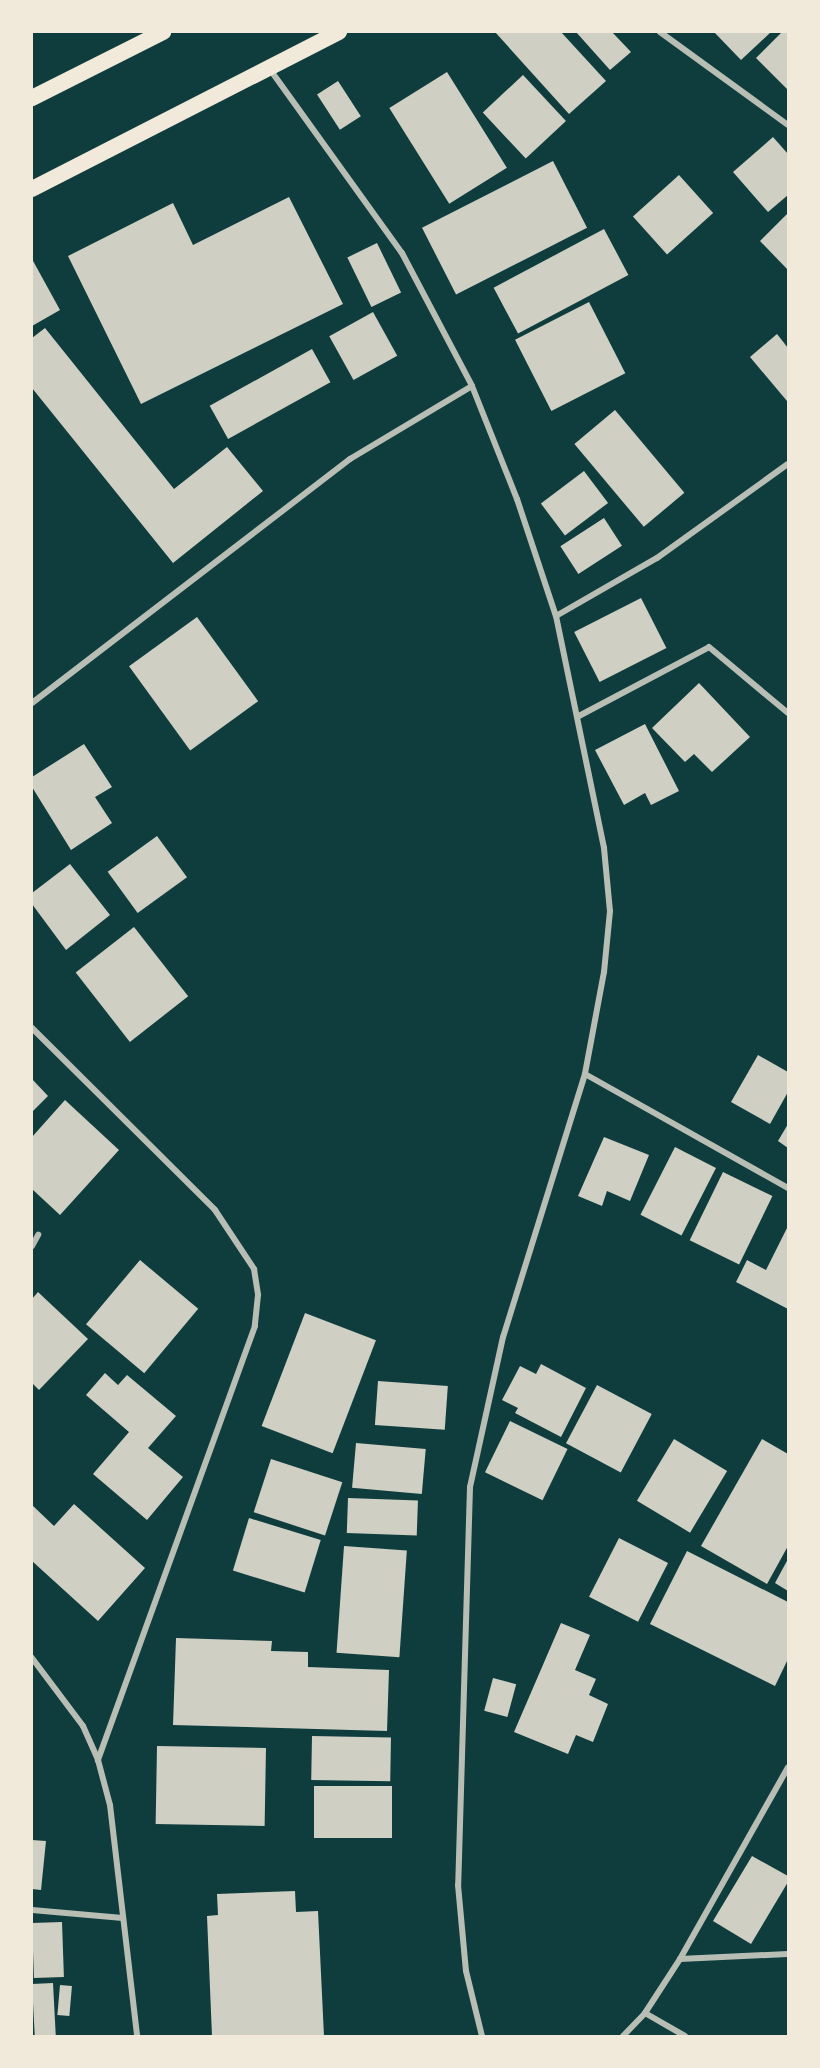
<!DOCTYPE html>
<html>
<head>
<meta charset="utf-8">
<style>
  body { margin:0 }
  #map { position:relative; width:820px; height:2068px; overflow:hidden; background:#0f3d3e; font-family:"Open Sans",sans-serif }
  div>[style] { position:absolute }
  .building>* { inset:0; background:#cfcfc3; transform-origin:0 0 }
  .minor>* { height:6px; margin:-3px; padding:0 3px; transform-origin:3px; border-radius:3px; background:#b8beb3 }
  .trunk>* { height:16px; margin:-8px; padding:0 8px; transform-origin:8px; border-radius:8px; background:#f1e9da }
  span { translate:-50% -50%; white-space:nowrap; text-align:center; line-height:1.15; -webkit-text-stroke:6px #f1e9da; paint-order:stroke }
  .frame { position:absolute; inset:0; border:33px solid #f1e9da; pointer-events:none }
</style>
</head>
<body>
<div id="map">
  <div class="building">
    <i style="clip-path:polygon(495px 32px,561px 32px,606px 81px,569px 114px)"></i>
    <i style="clip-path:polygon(576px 32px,612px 32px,631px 52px,610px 70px)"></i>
    <i style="clip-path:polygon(714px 32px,771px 32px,741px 60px)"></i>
    <i style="clip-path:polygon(782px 32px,788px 32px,788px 90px,756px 58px)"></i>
    <i style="left:447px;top:72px;width:113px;height:68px;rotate:58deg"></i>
    <i style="left:523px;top:75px;width:63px;height:55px;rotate:47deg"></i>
    <i style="left:338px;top:81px;width:42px;height:25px;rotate:57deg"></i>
    <i style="clip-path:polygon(773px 137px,788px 154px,788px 195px,768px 212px,733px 172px)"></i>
    <i style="left:553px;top:161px;width:75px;height:147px;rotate:63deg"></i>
    <i style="left:679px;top:175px;width:51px;height:62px;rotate:48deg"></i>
    <i style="clip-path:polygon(289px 197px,343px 304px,141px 404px,68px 256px,173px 203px,193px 245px)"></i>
    <i style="clip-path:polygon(788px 213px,788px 270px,760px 241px)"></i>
    <i style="left:604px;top:229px;width:52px;height:125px;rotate:62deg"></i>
    <i style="left:377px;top:243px;width:55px;height:33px;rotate:64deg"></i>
    <i style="clip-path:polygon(32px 259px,60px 310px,32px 326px)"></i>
    <i style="left:589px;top:302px;width:80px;height:83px;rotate:63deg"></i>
    <i style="left:373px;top:312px;width:50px;height:50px;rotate:61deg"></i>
    <i style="clip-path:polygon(45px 328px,174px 489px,227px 447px,263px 491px,173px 563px,32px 388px,32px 338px)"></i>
    <i style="clip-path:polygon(777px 334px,788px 348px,787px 401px,750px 357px)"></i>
    <i style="left:312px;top:349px;width:38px;height:117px;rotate:61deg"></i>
    <i style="left:615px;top:410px;width:108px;height:53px;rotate:50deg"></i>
    <i style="left:584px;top:471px;width:40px;height:54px;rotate:53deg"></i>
    <i style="left:604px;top:518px;width:33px;height:52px;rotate:57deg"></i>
    <i style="left:641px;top:598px;width:56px;height:75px;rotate:63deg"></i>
    <i style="left:197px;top:617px;width:104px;height:84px;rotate:54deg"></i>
    <i style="clip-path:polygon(699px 683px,750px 737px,712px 772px,694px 754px,685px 762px,652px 728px)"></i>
    <i style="clip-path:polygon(645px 724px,679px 791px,651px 805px,645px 793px,624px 805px,595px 750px)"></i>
    <i style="clip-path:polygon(84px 744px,112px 787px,95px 797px,112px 823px,71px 850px,32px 787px,32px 777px)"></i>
    <i style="left:157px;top:836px;width:51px;height:61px;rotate:54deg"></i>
    <i style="clip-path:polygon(70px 864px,110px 915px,66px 950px,32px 904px,32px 893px)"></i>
    <i style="left:134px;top:927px;width:88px;height:74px;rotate:52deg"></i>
    <i style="clip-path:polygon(758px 1055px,788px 1072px,788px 1092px,770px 1124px,731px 1102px)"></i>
    <i style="clip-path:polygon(32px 1079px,48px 1096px,32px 1112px)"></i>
    <i style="clip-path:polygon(65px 1100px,119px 1150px,60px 1215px,32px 1189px,32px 1137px)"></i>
    <i style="clip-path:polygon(788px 1124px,788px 1148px,778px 1141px)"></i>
    <i style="clip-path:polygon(604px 1137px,649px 1155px,630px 1201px,607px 1191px,602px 1206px,578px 1196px)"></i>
    <i style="left:675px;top:1147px;width:46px;height:76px;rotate:27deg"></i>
    <i style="left:723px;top:1172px;width:55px;height:76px;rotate:26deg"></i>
    <i style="clip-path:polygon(788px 1226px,788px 1309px,736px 1282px,747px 1260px,766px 1270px)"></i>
    <i style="left:140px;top:1260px;width:76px;height:84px;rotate:40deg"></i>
    <i style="clip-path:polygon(38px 1292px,88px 1339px,39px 1390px,32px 1383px,32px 1299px)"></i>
    <i style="left:305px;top:1313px;width:76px;height:121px;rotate:21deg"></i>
    <i style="clip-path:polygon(541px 1364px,586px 1388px,561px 1437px,515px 1413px,518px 1408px,502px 1400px,520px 1366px,536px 1374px)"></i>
    <i style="clip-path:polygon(105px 1373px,118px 1385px,127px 1375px,176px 1416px,148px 1448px,183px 1477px,147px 1520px,93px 1474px,129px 1432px,86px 1395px)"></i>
    <i style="left:378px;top:1381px;width:70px;height:44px;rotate:4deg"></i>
    <i style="left:597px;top:1385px;width:62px;height:66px;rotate:28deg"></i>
    <i style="left:510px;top:1421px;width:64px;height:57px;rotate:26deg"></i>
    <i style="left:674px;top:1439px;width:62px;height:72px;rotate:31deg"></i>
    <i style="clip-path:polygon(762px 1439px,788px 1454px,788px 1546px,767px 1584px,701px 1546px)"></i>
    <i style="left:356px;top:1443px;width:70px;height:45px;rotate:5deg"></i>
    <i style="left:271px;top:1459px;width:75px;height:56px;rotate:18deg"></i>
    <i style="left:348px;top:1498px;width:70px;height:35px;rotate:2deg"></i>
    <i style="clip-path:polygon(74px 1504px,145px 1568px,98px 1621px,32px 1561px,32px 1505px,54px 1526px)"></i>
    <i style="left:249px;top:1518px;width:75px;height:55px;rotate:17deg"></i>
    <i style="left:619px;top:1538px;width:55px;height:66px;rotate:27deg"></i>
    <i style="left:344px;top:1546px;width:63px;height:107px;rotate:4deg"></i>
    <i style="clip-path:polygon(687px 1551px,788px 1602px,788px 1659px,775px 1686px,650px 1624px)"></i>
    <i style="clip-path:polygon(788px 1559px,788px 1591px,775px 1583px)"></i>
    <i style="clip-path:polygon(561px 1623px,590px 1635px,575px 1670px,596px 1679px,589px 1695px,608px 1704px,593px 1742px,576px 1735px,568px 1754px,514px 1732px)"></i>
    <i style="clip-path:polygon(176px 1638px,272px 1641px,271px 1651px,308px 1652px,308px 1667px,389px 1670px,387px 1731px,173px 1725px)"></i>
    <i style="left:493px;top:1678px;width:24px;height:34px;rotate:15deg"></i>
    <i style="left:312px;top:1736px;width:79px;height:44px;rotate:1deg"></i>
    <i style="left:157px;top:1746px;width:109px;height:78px;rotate:1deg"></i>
    <i style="left:314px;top:1786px;width:78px;height:52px"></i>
    <i style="clip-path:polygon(32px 1840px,46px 1841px,41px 1890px,32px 1889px)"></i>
    <i style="clip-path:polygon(752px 1856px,788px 1876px,788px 1882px,751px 1944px,713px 1921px)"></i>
    <i style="clip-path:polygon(295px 1891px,296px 1912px,318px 1911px,324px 2036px,212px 2036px,207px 1916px,218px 1915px,217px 1894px)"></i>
    <i style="left:62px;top:1922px;width:55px;height:30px;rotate:88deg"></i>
    <i style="left:53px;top:1983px;width:52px;height:21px;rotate:87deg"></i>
    <i style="left:60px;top:1985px;width:12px;height:30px;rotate:5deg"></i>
  </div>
  <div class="minor">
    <i style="left:660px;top:32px;width:158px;rotate:36deg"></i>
    <i style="left:269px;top:68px;width:228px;rotate:54.3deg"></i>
    <i style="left:402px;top:253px;width:150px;rotate:62.2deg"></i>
    <i style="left:472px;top:386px;width:122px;rotate:68.3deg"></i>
    <i style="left:517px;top:499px;width:123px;rotate:71.6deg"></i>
    <i style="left:556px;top:616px;width:237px;rotate:78.3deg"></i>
    <i style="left:604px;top:848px;width:63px;rotate:84.6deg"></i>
    <i style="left:610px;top:911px;width:61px;rotate:95.6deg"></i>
    <i style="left:604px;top:972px;width:104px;rotate:100.6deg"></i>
    <i style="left:585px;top:1074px;width:275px;rotate:107.3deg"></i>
    <i style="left:503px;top:1337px;width:154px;rotate:102.4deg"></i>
    <i style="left:470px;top:1487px;width:398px;rotate:91.7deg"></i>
    <i style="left:458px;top:1885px;width:86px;rotate:84.7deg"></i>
    <i style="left:466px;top:1971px;width:67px;rotate:76.2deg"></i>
    <i style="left:556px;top:616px;width:116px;rotate:-29.9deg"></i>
    <i style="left:657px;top:558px;width:161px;rotate:-35.7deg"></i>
    <i style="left:32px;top:703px;width:401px;rotate:-37.5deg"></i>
    <i style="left:350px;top:459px;width:142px;rotate:-30.9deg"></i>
    <i style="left:577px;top:717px;width:149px;rotate:-27.9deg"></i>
    <i style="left:709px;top:647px;width:103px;rotate:39.9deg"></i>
    <i style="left:32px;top:1028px;width:258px;rotate:44.8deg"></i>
    <i style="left:215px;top:1210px;width:71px;rotate:56.5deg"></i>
    <i style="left:254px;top:1269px;width:26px;rotate:81deg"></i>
    <i style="left:258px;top:1295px;width:31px;rotate:96deg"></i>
    <i style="left:255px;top:1326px;width:462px;rotate:109.9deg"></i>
    <i style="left:585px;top:1074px;width:233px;rotate:29.3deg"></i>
    <i style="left:32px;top:1246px;width:13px;rotate:-61deg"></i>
    <i style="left:32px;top:1658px;width:85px;rotate:53.1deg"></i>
    <i style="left:83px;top:1726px;width:37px;rotate:66deg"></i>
    <i style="left:98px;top:1760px;width:47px;rotate:75.1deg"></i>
    <i style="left:110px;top:1805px;width:233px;rotate:83.3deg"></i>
    <i style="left:32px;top:1910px;width:91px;rotate:5deg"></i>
    <i style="left:680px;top:1959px;width:108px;rotate:-2.7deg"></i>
    <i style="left:645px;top:2013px;width:46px;rotate:29.9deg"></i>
    <i style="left:623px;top:2036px;width:32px;rotate:-46deg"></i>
    <i style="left:645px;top:2013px;width:64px;rotate:-57.1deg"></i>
    <i style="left:680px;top:1959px;width:220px;rotate:-60.6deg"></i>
  </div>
  <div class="trunk">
    <i style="left:32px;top:98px;width:147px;rotate:-26.7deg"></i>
    <i style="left:32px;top:189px;width:345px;rotate:-27.1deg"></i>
  </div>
  <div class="frame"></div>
</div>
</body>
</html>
